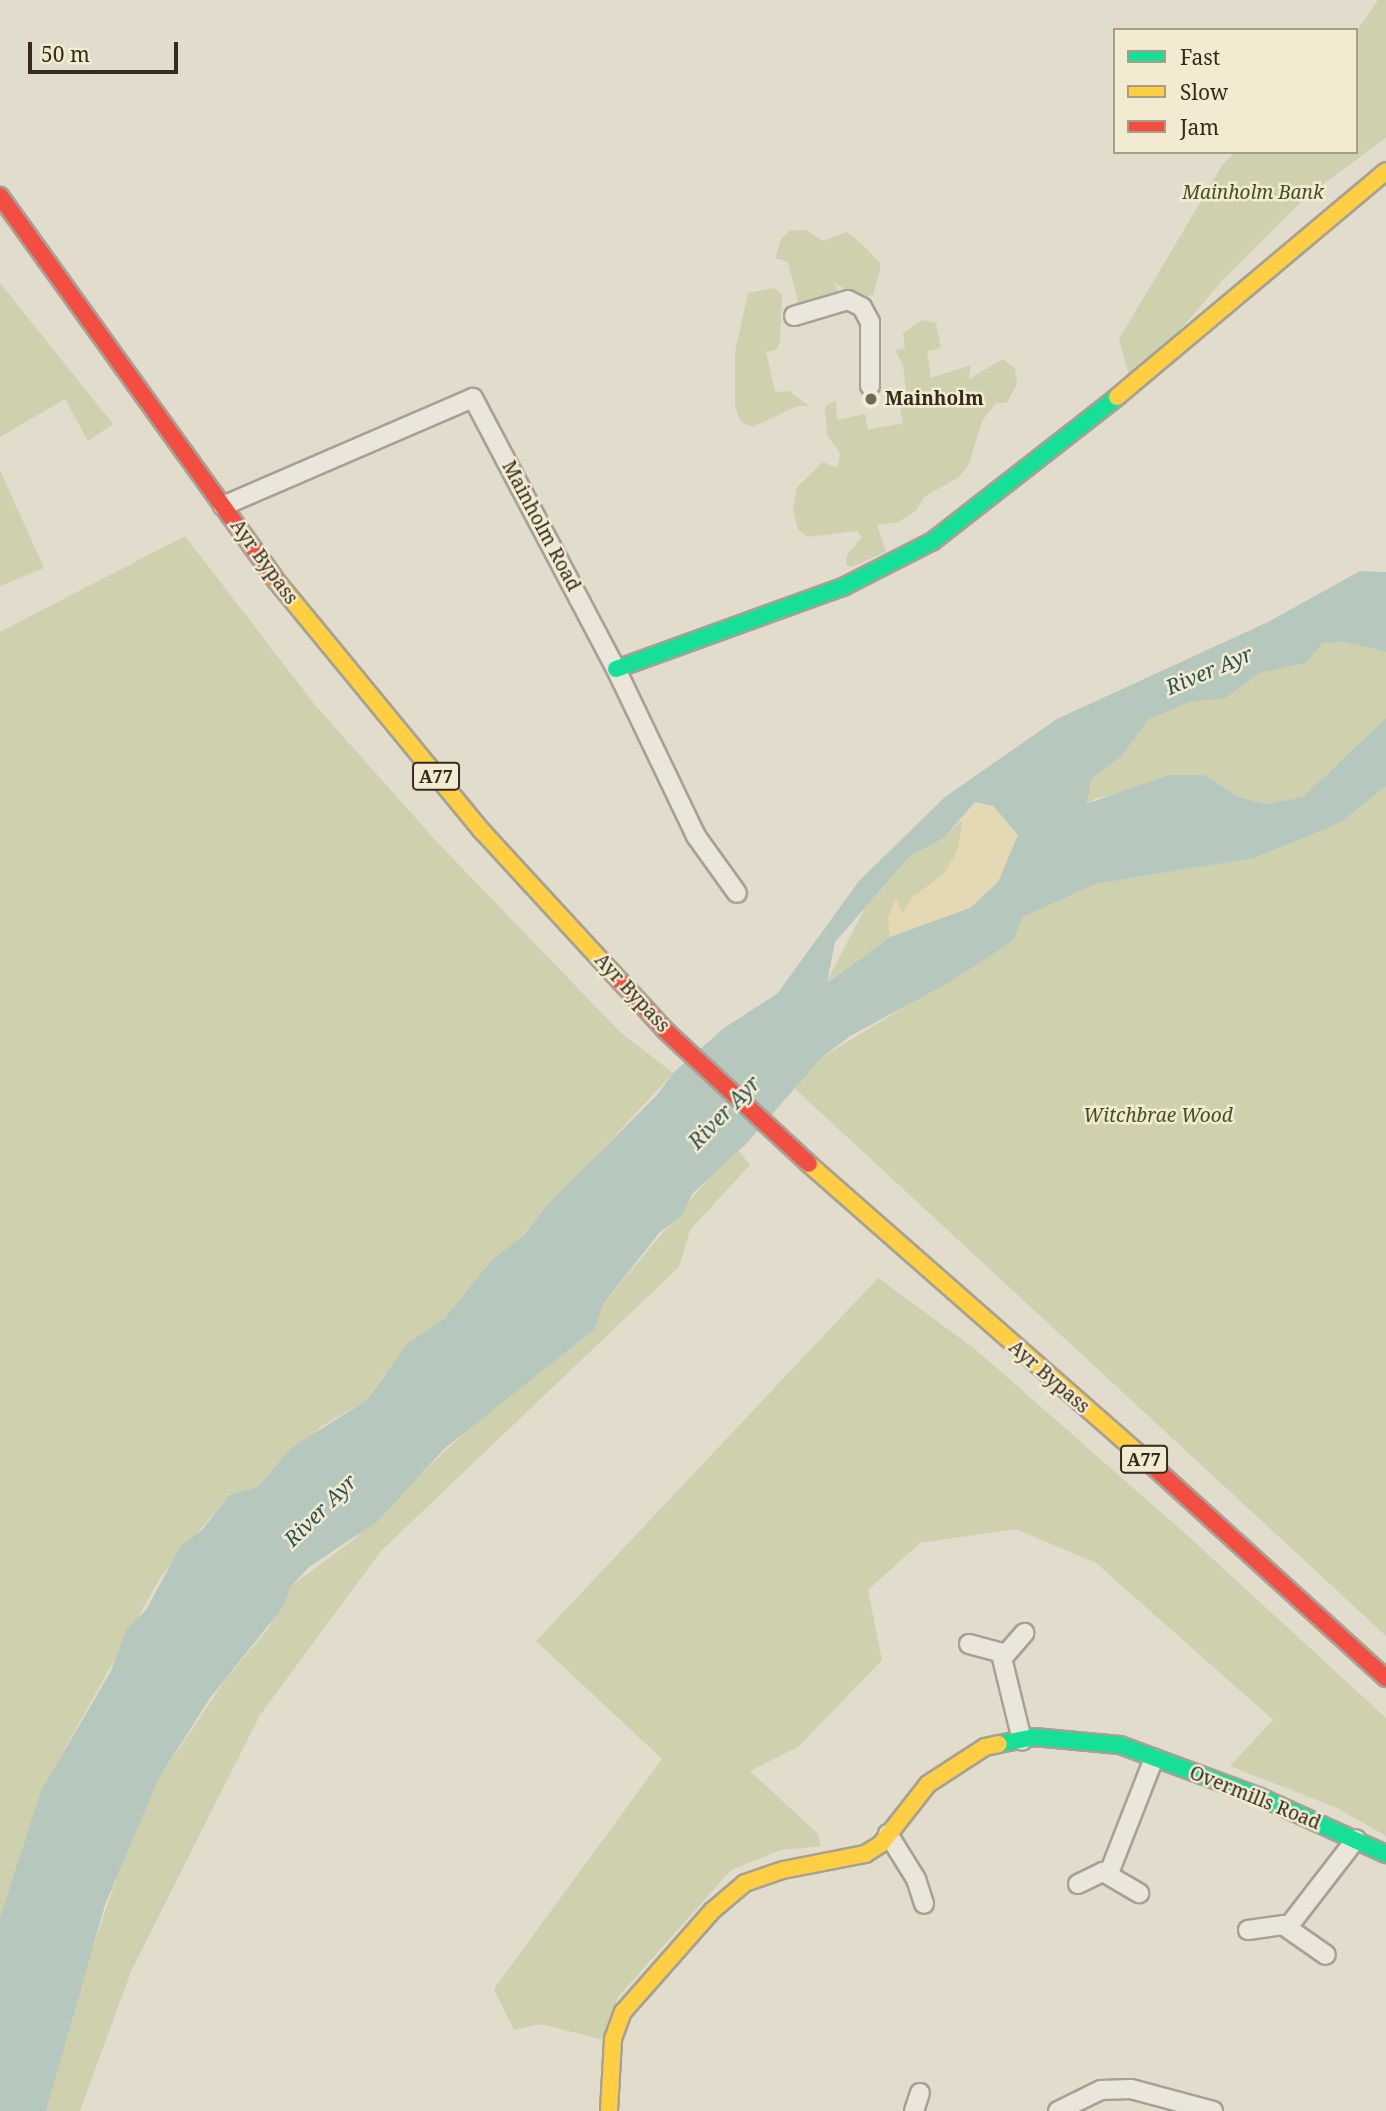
<!DOCTYPE html>
<html>
<head>
<meta charset="utf-8">
<style>
  body { margin:0 }
  #map { position:relative; width:1386px; height:2111px; overflow:hidden; background:#e1dccb; font-family:"Noto Serif",serif }
  div>[style] { position:absolute }
  .green>* { inset:0; background:#cfd1ae }
  .sand>* { inset:0; background:#e4d9b3 }
  .water>* { inset:0; background:#b6c7bd }
  .roads { filter:drop-shadow(2px 0 #a6a195) drop-shadow(-2px 0 #a6a195) drop-shadow(0 2px #a6a195) drop-shadow(0 -2px #a6a195) }
  .street>* { height:18px; margin:-9px; padding:0 9px; transform-origin:9px; border-radius:9px; background:#eae6dc }
  .fast>* { height:16px; margin:-8px; padding:0 8px; transform-origin:8px; border-radius:8px; background:#16e098 }
  .slow>* { height:16px; margin:-8px; padding:0 8px; transform-origin:8px; border-radius:8px; background:#ffcf43 }
  .jam>* { height:16px; margin:-8px; padding:0 8px; transform-origin:8px; border-radius:8px; background:#f24e42 }
  .dots>* { width:19px; height:19px; translate:-50% -50%; box-sizing:border-box; border:4px solid #f3ebd1; border-radius:50% }
  span { translate:-50% -50%; white-space:nowrap; text-align:center; line-height:1.15; -webkit-text-stroke:5px #f3ebd1; paint-order:stroke }
  .shield-label span { padding:2px 5px; background:#f3ebd1; border:2px solid; border-radius:5px; -webkit-text-stroke-width:0 }
  .shield-label { font-size:18px; color:#342a1d; font-weight:700 }
  .park-label { font-size:19px; color:#434f25; font-style:italic }
  .poi-label { font-size:19px; color:#342a1d; font-weight:700 }
  .left { translate:0 -50%; text-align:left }
  .street-label { font-size:19px; color:#342a1d }
  .water-label { font-size:21px; color:#2d5353; font-style:italic }
  .legend { position:absolute; left:1113px; top:28px; width:245px; height:126px; box-sizing:border-box; background:#f3ebd1; border:2px solid #a79e89; margin:0; padding:9px 12px; list-style:none; font-size:21px; color:#342a1d }
  .legend li { display:flex; align-items:center; gap:14px; height:35px }
  .legend b { width:35px; border:2px solid #a79e89 }
  .scale { position:absolute; left:28px; top:42px; width:150px; height:32px; box-sizing:border-box; border:4px solid #342a1d; border-top:0; padding-left:9px; font-size:21px; line-height:24px; white-space:nowrap; color:#342a1d; -webkit-text-stroke:5px #f3ebd1; paint-order:stroke }
</style>
</head>
<body>
<div id="map">
  <div class="green">
    <i style="clip-path:polygon(1378px 0,1386px 0,1386px 138px,1308px 195px,1222px 281px,1132px 386px,1119px 339px,1223px 164px,1235px 152px,1356px 152px,1356px 32px)"></i>
    <i style="clip-path:polygon(806px 230px,823px 241px,847px 232px,864px 246px,881px 264px,873px 296px,858px 296px,834px 283px,848px 310px,811px 321px,800px 309px,788px 262px,775px 258px,781px 239px,789px 231px)"></i>
    <i style="clip-path:polygon(0 283px,113px 424px,88px 441px,65px 399px,0 437px)"></i>
    <i style="clip-path:polygon(775px 288px,782px 295px,780px 342px,776px 350px,766px 352px,775px 392px,789px 391px,809px 406px,797px 406px,753px 427px,741px 422px,735px 407px,735px 352px,748px 293px)"></i>
    <i style="clip-path:polygon(922px 320px,936px 323px,941px 348px,927px 351px,931px 378px,971px 365px,969px 379px,1003px 359px,1015px 368px,1017px 384px,1007px 402px,995px 404px,982px 421px,969px 464px,959px 477px,924px 497px,916px 511px,898px 522px,877px 525px,886px 552px,852px 567px,846px 565px,847px 555px,862px 537px,857px 531px,807px 537px,798px 529px,793px 509px,797px 487px,823px 462px,837px 468px,840px 453px,827px 435px,825px 407px,836px 400px,837px 420px,865px 414px,868px 430px,903px 423px,899px 403px,907px 401px,903px 365px,895px 350px,905px 348px,903px 333px)"></i>
    <i style="clip-path:polygon(0 470px,44px 568px,0 586px)"></i>
    <i style="clip-path:polygon(185px 536px,315px 705px,437px 842px,620px 1032px,673px 1073px,457px 1306px,383px 1376px,367px 1400px,322px 1426px,258px 1487px,229px 1495px,160px 1578px,63px 1752px,0 1918px,0 632px)"></i>
    <i style="clip-path:polygon(1344px 642px,1386px 652px,1386px 718px,1303px 797px,1266px 804px,1238px 797px,1205px 775px,1096px 798px,1084px 806px,1092px 778px,1121px 757px,1148px 720px,1190px 702px,1225px 697px,1260px 673px,1304px 662px,1322px 643px)"></i>
    <i style="clip-path:polygon(1386px 786px,1386px 1636px,793px 1087px,821px 1058px,1014px 940px,1021px 917px,1096px 884px,1254px 858px,1340px 823px)"></i>
    <i style="clip-path:polygon(963px 819px,957px 852px,944px 874px,913px 897px,902px 914px,896px 900px,888px 917px,890px 937px,826px 983px,865px 908px,910px 856px,944px 838px)"></i>
    <i style="clip-path:polygon(739px 1151px,750px 1165px,690px 1230px,679px 1267px,381px 1551px,260px 1715px,132px 1969px,80px 2111px,46px 2111px,83px 1976px,124px 1857px,158px 1780px,225px 1680px,268px 1629px,291px 1586px,352px 1541px,469px 1428px,595px 1329px,603px 1304px,709px 1178px)"></i>
    <i style="clip-path:polygon(878px 1278px,975px 1349px,1188px 1536px,1386px 1718px,1386px 1836px,1337px 1808px,1230px 1766px,1273px 1720px,1096px 1563px,1016px 1529px,920px 1543px,868px 1590px,882px 1660px,799px 1746px,750px 1771px,818px 1834px,821px 1846px,781px 1850px,731px 1870px,618px 1997px,604px 2040px,541px 2024px,514px 2030px,494px 1989px,662px 1759px,536px 1641px)"></i>
  </div>
  <div class="sand">
    <i style="clip-path:polygon(975px 802px,992px 806px,1018px 836px,998px 882px,970px 908px,890px 937px,888px 917px,896px 899px,902px 913px,913px 897px,944px 874px,957px 852px,963px 819px)"></i>
  </div>
  <div class="water">
    <i style="clip-path:polygon(evenodd,1360px 571px,1386px 572px,1386px 652px,1344px 642px,1322px 643px,1307px 662px,1260px 673px,1225px 698px,1190px 702px,1148px 720px,1121px 757px,1092px 778px,1086px 804px,1169px 775px,1205px 775px,1238px 797px,1266px 804px,1303px 797px,1386px 718px,1386px 786px,1340px 823px,1254px 858px,1096px 884px,1022px 917px,1014px 940px,950px 982px,850px 1036px,821px 1058px,746px 1144px,692px 1194px,682px 1215px,659px 1233px,603px 1304px,595px 1329px,445px 1448px,378px 1521px,309px 1567px,291px 1586px,283px 1607px,210px 1698px,158px 1780px,105px 1905px,46px 2111px,0 2111px,0 1918px,41px 1791px,111px 1671px,126px 1630px,146px 1610px,181px 1546px,202px 1530px,229px 1495px,258px 1487px,291px 1448px,367px 1400px,407px 1344px,445px 1318px,491px 1261px,525px 1234px,548px 1204px,658px 1094px,673px 1073px,724px 1028px,777px 994px,859px 881px,945px 797px,1057px 719px,1268px 622px,1360px 571px,975px 802px,993px 806px,1018px 835px,998px 882px,970px 908px,890px 937px,827px 983px,835px 942px,910px 856px,944px 838px,975px 802px)"></i>
  </div>
  <div class="roads">
    <div class="street">
      <i style="left:794px;top:316px;width:56px;rotate:-16.5deg"></i>
      <i style="left:848px;top:300px;width:16px;rotate:27deg"></i>
      <i style="left:862px;top:307px;width:17px;rotate:62deg"></i>
      <i style="left:870px;top:322px;width:64px;rotate:90deg"></i>
      <i style="left:223px;top:506px;width:272px;rotate:-23.4deg"></i>
      <i style="left:473px;top:398px;width:306px;rotate:62.2deg"></i>
      <i style="left:616px;top:669px;width:185px;rotate:64.4deg"></i>
      <i style="left:696px;top:836px;width:70px;rotate:54.3deg"></i>
      <i style="left:969px;top:1644px;width:38px;rotate:15deg"></i>
      <i style="left:1006px;top:1654px;width:28px;rotate:-49deg"></i>
      <i style="left:1001px;top:1654px;width:89px;rotate:76.3deg"></i>
      <i style="left:888px;top:1834px;width:53px;rotate:58.1deg"></i>
      <i style="left:916px;top:1879px;width:26px;rotate:72deg"></i>
      <i style="left:1109px;top:1873px;width:123px;rotate:-68.6deg"></i>
      <i style="left:1078px;top:1884px;width:28px;rotate:-26deg"></i>
      <i style="left:1103px;top:1872px;width:42px;rotate:30.3deg"></i>
      <i style="left:1288px;top:1927px;width:111px;rotate:-52.3deg"></i>
      <i style="left:1248px;top:1930px;width:35px;rotate:-8deg"></i>
      <i style="left:1283px;top:1925px;width:52px;rotate:34.9deg"></i>
      <i style="left:914px;top:2111px;width:19px;rotate:-72deg"></i>
      <i style="left:1058px;top:2111px;width:48px;rotate:-26deg"></i>
      <i style="left:1101px;top:2090px;width:30px;rotate:-2deg"></i>
      <i style="left:1131px;top:2089px;width:85px;rotate:15deg"></i>
    </div>
    <div class="fast">
      <i style="left:616px;top:669px;width:241px;rotate:-19.9deg"></i>
      <i style="left:843px;top:587px;width:101px;rotate:-27.1deg"></i>
      <i style="left:933px;top:541px;width:234px;rotate:-38deg"></i>
      <i style="left:999px;top:1744px;width:36px;rotate:-11deg"></i>
      <i style="left:1034px;top:1737px;width:86px;rotate:5.3deg"></i>
      <i style="left:1120px;top:1745px;width:147px;rotate:20.3deg"></i>
      <i style="left:1258px;top:1796px;width:141px;rotate:24.4deg"></i>
    </div>
    <div class="slow">
      <i style="left:1117px;top:397px;width:351px;rotate:-40deg"></i>
      <i style="left:274px;top:578px;width:328px;rotate:50.6deg"></i>
      <i style="left:482px;top:831px;width:204px;rotate:47.4deg"></i>
      <i style="left:809px;top:1164px;width:461px;rotate:41.3deg"></i>
      <i style="left:609px;top:2111px;width:72px;rotate:-86.8deg"></i>
      <i style="left:613px;top:2039px;width:29px;rotate:-70deg"></i>
      <i style="left:623px;top:2012px;width:135px;rotate:-48.6deg"></i>
      <i style="left:712px;top:1911px;width:43px;rotate:-40.3deg"></i>
      <i style="left:745px;top:1883px;width:40px;rotate:-18.9deg"></i>
      <i style="left:783px;top:1870px;width:84px;rotate:-11deg"></i>
      <i style="left:865px;top:1854px;width:19px;rotate:-32deg"></i>
      <i style="left:881px;top:1844px;width:76px;rotate:-51.9deg"></i>
      <i style="left:928px;top:1784px;width:68px;rotate:-33deg"></i>
      <i style="left:985px;top:1747px;width:14px;rotate:-12deg"></i>
    </div>
    <div class="jam">
      <i style="left:0;top:196px;width:470px;rotate:54.3deg"></i>
      <i style="left:620px;top:981px;width:68px;rotate:47.4deg"></i>
      <i style="left:666px;top:1031px;width:195px;rotate:42.9deg"></i>
      <i style="left:1155px;top:1468px;width:312px;rotate:42.3deg"></i>
    </div>
  </div>
  <div class="dots">
    <i style="left:871px;top:399px;background:#71685a"></i>
  </div>
  <div class="shield-label">
    <span style="left:436px;top:776px">A77</span>
    <span style="left:1144px;top:1459px">A77</span>
  </div>
  <div class="park-label">
    <span style="left:1253px;top:193px">Mainholm Bank</span>
    <span style="left:1158px;top:1116px">Witchbrae Wood</span>
  </div>
  <div class="poi-label">
    <span class="left" style="left:885px;top:399px">Mainholm</span>
  </div>
  <div class="street-label">
    <span style="left:541px;top:526px;rotate:62deg">Mainholm Road</span>
    <span style="left:264px;top:562px;rotate:54deg">Ayr Bypass</span>
    <span style="left:632px;top:993px;rotate:47deg">Ayr Bypass</span>
    <span style="left:1049px;top:1377px;rotate:41deg">Ayr Bypass</span>
    <span style="left:1255px;top:1798px;rotate:22deg">Overmills Road</span>
  </div>
  <div class="water-label">
    <span style="left:1209px;top:670px;rotate:-23deg">River Ayr</span>
    <span style="left:724px;top:1112px;rotate:-46deg">River Ayr</span>
    <span style="left:320px;top:1510px;rotate:-45deg">River Ayr</span>
  </div>
  <ul class="legend">
  <li><b style="height:9px;background:#16e098"></b>Fast</li>
  <li><b style="height:9px;background:#ffcf43"></b>Slow</li>
  <li><b style="height:9px;background:#f24e42"></b>Jam</li>
  </ul>
  <div class="scale">50 m</div>
</div>
</body>
</html>
